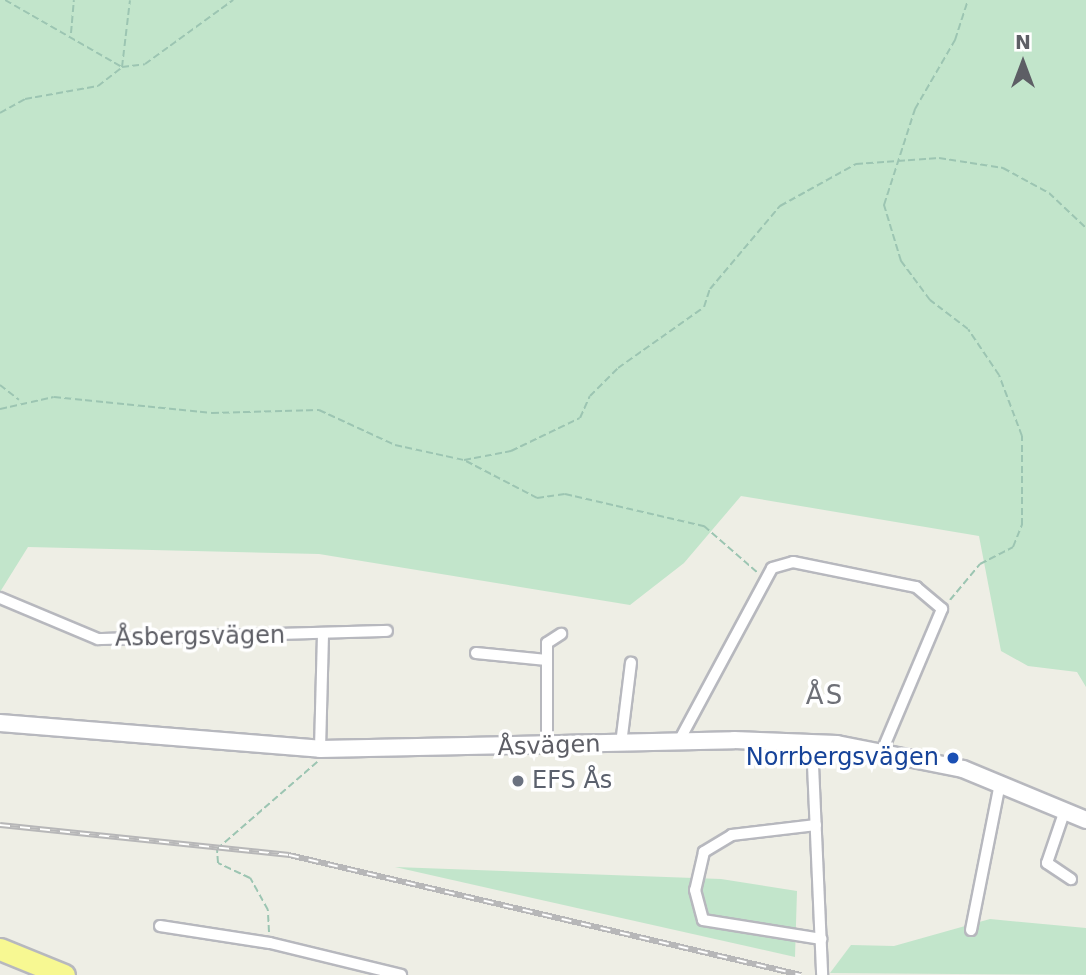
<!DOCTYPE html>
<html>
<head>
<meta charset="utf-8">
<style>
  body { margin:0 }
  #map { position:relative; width:1086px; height:975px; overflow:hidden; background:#eeeee5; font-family:"DejaVu Sans",sans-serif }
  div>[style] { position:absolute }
  .green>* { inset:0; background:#c2e5cb }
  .path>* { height:2px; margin-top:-1px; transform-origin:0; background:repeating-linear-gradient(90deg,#9cc5b2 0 7px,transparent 0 10.5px) }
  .roads { filter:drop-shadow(2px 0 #b7b8be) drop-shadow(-2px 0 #b7b8be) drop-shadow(0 2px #b7b8be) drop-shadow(0 -2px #b7b8be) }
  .street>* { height:10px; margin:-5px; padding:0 5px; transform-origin:5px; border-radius:5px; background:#fff }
  .secondary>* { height:16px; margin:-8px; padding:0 8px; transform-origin:8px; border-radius:8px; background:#fff }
  .highway>* { height:21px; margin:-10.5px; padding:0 10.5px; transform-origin:10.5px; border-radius:10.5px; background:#f7f892 }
  .rail>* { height:6px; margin-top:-3px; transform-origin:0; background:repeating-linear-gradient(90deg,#fff 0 10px,#b7b7b8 0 20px); box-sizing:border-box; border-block:2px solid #b7b7b8 }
  .dots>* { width:19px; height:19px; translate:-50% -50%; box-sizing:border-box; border:4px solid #fff; border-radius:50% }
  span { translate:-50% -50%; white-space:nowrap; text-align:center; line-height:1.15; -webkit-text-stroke:7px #fff; paint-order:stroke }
  .street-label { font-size:24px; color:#5d5e65 }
  .transit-label { font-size:24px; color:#164399 }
  .right { translate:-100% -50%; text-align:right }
  .worship-label { font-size:24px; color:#5b616d }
  .left { translate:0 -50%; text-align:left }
  .neighbourhood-label { font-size:26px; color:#6e7077; letter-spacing:2px }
  .north { position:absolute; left:988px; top:28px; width:70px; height:70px; -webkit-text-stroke:5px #fff; paint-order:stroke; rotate:0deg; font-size:19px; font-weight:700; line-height:28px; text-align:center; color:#5d5e65 }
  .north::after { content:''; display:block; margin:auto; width:24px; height:32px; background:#5d5e65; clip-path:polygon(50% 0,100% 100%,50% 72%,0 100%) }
</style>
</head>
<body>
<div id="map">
  <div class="green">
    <i style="clip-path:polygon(0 0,1086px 0,1086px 687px,1077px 672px,1028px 666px,1001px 651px,979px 536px,741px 496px,684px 563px,630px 605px,319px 554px,28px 547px,0 592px)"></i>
    <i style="clip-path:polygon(395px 867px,721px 879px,797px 891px,795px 957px)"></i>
    <i style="clip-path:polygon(990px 919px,1086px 928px,1086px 975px,830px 973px,851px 945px,894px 946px)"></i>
  </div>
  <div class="path">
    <i style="left:5px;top:0;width:135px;rotate:29.8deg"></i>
    <i style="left:122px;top:67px;width:67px;rotate:-83.2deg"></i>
    <i style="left:71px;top:33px;width:33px;rotate:-85deg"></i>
    <i style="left:0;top:113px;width:29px;rotate:-29deg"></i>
    <i style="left:25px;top:99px;width:74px;rotate:-10.1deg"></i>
    <i style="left:98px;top:86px;width:31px;rotate:-38deg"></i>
    <i style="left:122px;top:67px;width:23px;rotate:-7deg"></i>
    <i style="left:145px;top:64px;width:109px;rotate:-36deg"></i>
    <i style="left:0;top:385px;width:24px;rotate:38deg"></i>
    <i style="left:0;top:409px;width:55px;rotate:-12.5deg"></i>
    <i style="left:54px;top:397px;width:159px;rotate:5.8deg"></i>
    <i style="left:212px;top:413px;width:107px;rotate:-1.6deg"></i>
    <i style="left:319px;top:410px;width:84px;rotate:24.7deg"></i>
    <i style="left:395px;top:445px;width:71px;rotate:12.3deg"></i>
    <i style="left:464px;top:460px;width:48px;rotate:-10.8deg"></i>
    <i style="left:511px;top:451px;width:76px;rotate:-25.6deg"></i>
    <i style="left:580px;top:418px;width:24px;rotate:-66deg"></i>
    <i style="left:590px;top:396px;width:40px;rotate:-45deg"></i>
    <i style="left:618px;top:368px;width:105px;rotate:-35.3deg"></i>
    <i style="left:704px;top:307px;width:19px;rotate:-72deg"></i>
    <i style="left:710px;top:289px;width:109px;rotate:-49.9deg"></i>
    <i style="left:780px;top:206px;width:87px;rotate:-28.9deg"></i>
    <i style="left:856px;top:164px;width:83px;rotate:-4.1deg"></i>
    <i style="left:939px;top:158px;width:65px;rotate:8.9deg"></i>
    <i style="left:1003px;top:168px;width:52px;rotate:28.5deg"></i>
    <i style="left:1049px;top:193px;width:51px;rotate:43.4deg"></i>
    <i style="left:466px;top:461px;width:80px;rotate:27.5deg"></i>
    <i style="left:537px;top:498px;width:28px;rotate:-8deg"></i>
    <i style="left:565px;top:494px;width:143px;rotate:13deg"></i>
    <i style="left:704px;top:526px;width:70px;rotate:41deg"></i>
    <i style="left:950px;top:600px;width:47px;rotate:-50.2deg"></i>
    <i style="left:980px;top:564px;width:37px;rotate:-27deg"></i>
    <i style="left:1013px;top:547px;width:24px;rotate:-68deg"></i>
    <i style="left:1022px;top:525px;width:89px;rotate:-90deg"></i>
    <i style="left:1022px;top:436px;width:65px;rotate:-110.7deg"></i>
    <i style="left:999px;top:375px;width:55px;rotate:-124deg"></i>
    <i style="left:968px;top:329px;width:48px;rotate:-142.7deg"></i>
    <i style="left:930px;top:300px;width:49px;rotate:-126.6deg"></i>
    <i style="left:901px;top:261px;width:59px;rotate:-106.9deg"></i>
    <i style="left:884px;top:205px;width:101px;rotate:-72.1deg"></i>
    <i style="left:915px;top:109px;width:80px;rotate:-59.9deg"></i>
    <i style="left:955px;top:40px;width:42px;rotate:-72deg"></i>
    <i style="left:269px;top:932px;width:22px;rotate:-93deg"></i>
    <i style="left:268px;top:910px;width:37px;rotate:-119deg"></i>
    <i style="left:250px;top:878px;width:35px;rotate:-155deg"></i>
    <i style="left:218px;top:863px;width:14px;rotate:-94deg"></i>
    <i style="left:217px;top:849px;width:133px;rotate:-41deg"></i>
  </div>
  <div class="roads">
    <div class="street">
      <i style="left:0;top:598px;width:106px;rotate:22.7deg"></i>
      <i style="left:98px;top:639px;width:289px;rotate:-1.6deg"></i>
      <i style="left:476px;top:653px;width:71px;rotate:5.6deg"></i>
      <i style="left:679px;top:741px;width:196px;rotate:-61.7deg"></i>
      <i style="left:772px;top:568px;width:22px;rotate:-16deg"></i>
      <i style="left:793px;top:562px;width:126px;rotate:11.5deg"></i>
      <i style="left:916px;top:587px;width:34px;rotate:40deg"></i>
      <i style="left:942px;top:609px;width:152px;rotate:112.9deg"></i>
      <i style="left:812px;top:742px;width:233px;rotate:87.5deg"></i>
      <i style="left:621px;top:744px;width:82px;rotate:-83deg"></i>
      <i style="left:547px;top:746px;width:103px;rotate:-90deg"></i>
      <i style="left:547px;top:643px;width:17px;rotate:-33deg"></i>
      <i style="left:320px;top:749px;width:114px;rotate:-88.5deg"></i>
      <i style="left:1065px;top:810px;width:56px;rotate:108.8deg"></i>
      <i style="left:1047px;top:863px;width:29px;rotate:34deg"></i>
      <i style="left:816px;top:825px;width:85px;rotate:173.2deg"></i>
      <i style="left:732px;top:835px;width:33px;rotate:149deg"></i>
      <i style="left:704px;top:852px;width:39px;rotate:103deg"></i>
      <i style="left:695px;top:890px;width:31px;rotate:75deg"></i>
      <i style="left:703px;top:920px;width:120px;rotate:9.1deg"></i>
      <i style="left:160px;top:926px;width:111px;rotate:8.8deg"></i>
      <i style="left:270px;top:943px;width:135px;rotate:13.7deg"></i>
      <i style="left:971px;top:930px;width:149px;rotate:-78.8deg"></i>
    </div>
    <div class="secondary">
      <i style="left:0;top:723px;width:321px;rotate:4.6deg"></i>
      <i style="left:320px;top:749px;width:414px;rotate:-1.2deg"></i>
      <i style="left:734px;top:740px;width:103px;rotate:2.2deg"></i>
      <i style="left:837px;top:744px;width:128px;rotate:11.2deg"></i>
      <i style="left:963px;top:769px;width:133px;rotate:22.5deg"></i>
    </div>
    <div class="highway">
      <i style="left:0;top:949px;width:69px;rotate:22.1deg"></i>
    </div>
  </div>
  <div class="rail">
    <i style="left:0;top:825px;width:291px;rotate:5.9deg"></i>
    <i style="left:289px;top:855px;width:526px;rotate:13.19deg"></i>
  </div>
  <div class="dots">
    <i style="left:953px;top:758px;background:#1a4fb4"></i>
    <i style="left:518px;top:781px;background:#6b7280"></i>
  </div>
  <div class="street-label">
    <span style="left:200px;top:637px;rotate:-1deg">Åsbergsvägen</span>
    <span style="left:549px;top:746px;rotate:-2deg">Åsvägen</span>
  </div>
  <div class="transit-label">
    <span class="right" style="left:939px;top:758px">Norrbergsvägen</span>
  </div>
  <div class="worship-label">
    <span class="left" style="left:532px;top:781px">EFS Ås</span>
  </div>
  <div class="neighbourhood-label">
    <span style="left:825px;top:696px">ÅS</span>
  </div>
  <div class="north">N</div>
</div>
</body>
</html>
